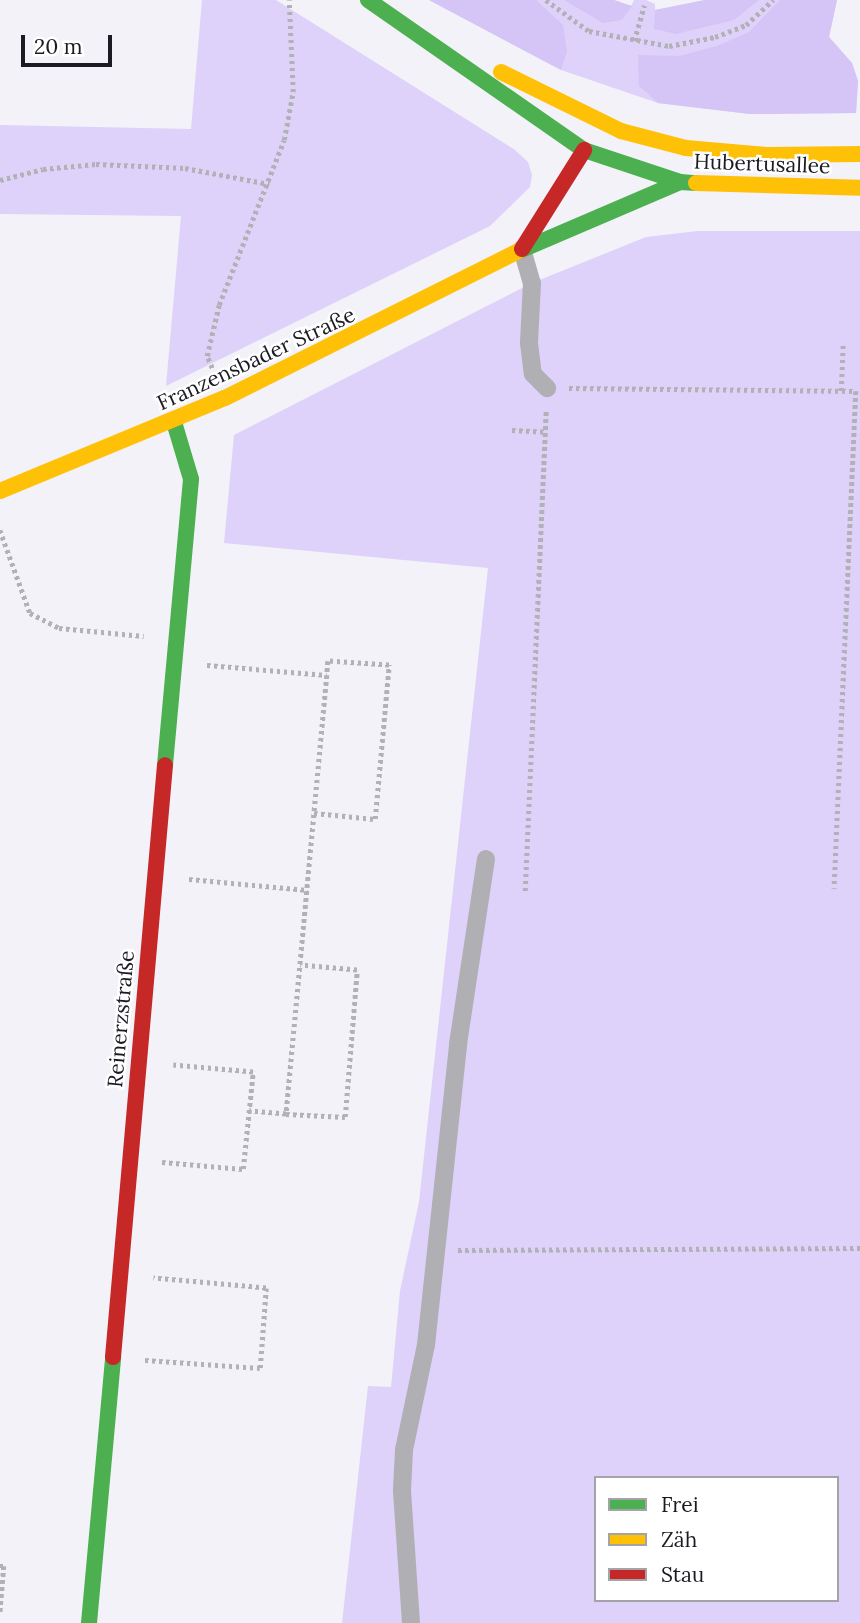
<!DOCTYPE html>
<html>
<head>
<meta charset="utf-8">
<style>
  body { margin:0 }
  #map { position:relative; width:860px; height:1623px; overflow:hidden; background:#f3f2f8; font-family:Lora,serif }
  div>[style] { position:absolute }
  .green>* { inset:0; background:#ded1fa }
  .forest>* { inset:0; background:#d5c5f7 }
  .path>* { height:4.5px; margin-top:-2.25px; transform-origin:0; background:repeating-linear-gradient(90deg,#b2b1b5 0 3.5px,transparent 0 7px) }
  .lane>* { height:18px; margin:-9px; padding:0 9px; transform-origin:9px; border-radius:9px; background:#b0afb3 }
  .fast>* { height:16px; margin:-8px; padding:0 8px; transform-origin:8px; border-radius:8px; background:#4caf50 }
  .slow>* { height:16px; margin:-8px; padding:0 8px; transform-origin:8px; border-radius:8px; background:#ffc107 }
  .jam>* { height:16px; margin:-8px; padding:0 8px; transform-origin:8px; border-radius:8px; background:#c62828 }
  span { translate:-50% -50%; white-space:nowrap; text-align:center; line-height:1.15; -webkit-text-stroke:5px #fff; paint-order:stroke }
  .street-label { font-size:21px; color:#1c1a22 }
  .legend { position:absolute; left:594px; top:1476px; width:245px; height:126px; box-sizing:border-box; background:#fff; border:2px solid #a4a3a7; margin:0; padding:9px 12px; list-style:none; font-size:21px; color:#1c1a22 }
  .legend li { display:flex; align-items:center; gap:14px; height:35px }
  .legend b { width:35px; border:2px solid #a4a3a7 }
  .scale { position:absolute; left:21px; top:35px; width:91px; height:32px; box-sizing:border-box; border:4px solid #1c1a22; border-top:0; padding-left:9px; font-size:21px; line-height:24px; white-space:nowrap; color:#1c1a22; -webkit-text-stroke:5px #fff; paint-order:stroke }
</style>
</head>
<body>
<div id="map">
  <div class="green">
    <i style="clip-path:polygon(202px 0,276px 0,515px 150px,528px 162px,532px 175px,530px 187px,490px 226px,166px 386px,181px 216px,0 214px,0 125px,191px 129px)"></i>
    <i style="clip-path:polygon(429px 0,614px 0,631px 6px,634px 0,646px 0,655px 4px,655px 10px,705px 0,837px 0,829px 37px,852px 63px,858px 81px,856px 113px,750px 114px,658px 103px,561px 70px)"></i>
    <i style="clip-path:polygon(evenodd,698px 231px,860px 231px,860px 1623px,342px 1623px,368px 1386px,391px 1387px,400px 1291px,419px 1202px,488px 568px,224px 543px,234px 435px,532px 283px,646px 237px,698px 231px,596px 1478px,837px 1478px,837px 1600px,596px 1600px,596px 1478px)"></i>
  </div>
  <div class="forest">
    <i style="clip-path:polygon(429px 0,536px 0,563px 25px,567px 51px,561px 70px)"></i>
    <i style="clip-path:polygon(564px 0,614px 0,632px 6px,622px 20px,603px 23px)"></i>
    <i style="clip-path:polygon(705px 0,759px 0,734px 20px,676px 34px,654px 29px,655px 10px)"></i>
    <i style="clip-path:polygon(780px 0,837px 0,829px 37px,852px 63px,858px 81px,856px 113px,750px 114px,658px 103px,639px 86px,638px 55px,679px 56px,717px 46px,749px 32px)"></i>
  </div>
  <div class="path">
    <i style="left:546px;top:0;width:53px;rotate:35.8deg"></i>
    <i style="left:589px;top:31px;width:81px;rotate:10.6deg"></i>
    <i style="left:669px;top:46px;width:47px;rotate:-11.1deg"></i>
    <i style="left:715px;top:37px;width:33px;rotate:-21deg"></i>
    <i style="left:746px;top:25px;width:37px;rotate:-43deg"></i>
    <i style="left:634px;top:41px;width:37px;rotate:-74deg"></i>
    <i style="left:0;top:180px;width:44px;rotate:-14.3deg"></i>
    <i style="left:43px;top:169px;width:53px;rotate:-5.4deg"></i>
    <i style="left:96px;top:164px;width:89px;rotate:2.6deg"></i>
    <i style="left:185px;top:168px;width:86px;rotate:10.8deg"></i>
    <i style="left:212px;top:368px;width:13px;rotate:-113deg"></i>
    <i style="left:207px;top:356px;width:52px;rotate:-76.8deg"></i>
    <i style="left:219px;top:305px;width:177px;rotate:-68.5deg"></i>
    <i style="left:284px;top:140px;width:49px;rotate:-79.4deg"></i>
    <i style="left:293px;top:92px;width:92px;rotate:-92.5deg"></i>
    <i style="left:569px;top:388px;width:287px;rotate:0.6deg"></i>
    <i style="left:856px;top:391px;width:498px;rotate:92.5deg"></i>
    <i style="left:841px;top:391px;width:47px;rotate:-87.6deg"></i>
    <i style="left:512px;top:430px;width:33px;rotate:3deg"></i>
    <i style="left:0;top:530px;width:88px;rotate:70.1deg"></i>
    <i style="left:30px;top:613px;width:33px;rotate:27deg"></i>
    <i style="left:59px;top:628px;width:85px;rotate:5.4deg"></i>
    <i style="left:207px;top:665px;width:120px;rotate:4.8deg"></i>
    <i style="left:327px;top:675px;width:441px;rotate:95.3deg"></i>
    <i style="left:286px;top:1114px;width:37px;rotate:-175deg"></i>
    <i style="left:314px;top:813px;width:61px;rotate:5.6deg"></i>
    <i style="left:375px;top:819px;width:155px;rotate:-84.8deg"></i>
    <i style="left:389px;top:665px;width:61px;rotate:-176.2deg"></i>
    <i style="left:328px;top:661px;width:14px;rotate:94deg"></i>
    <i style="left:189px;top:879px;width:119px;rotate:5.3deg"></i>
    <i style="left:525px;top:891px;width:482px;rotate:-87.5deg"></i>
    <i style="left:286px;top:1114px;width:59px;rotate:2.9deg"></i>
    <i style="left:345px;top:1117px;width:147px;rotate:-85.3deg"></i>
    <i style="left:357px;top:970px;width:57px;rotate:-175deg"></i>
    <i style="left:162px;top:1162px;width:81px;rotate:4.9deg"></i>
    <i style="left:243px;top:1169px;width:98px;rotate:-84.1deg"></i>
    <i style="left:253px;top:1072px;width:80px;rotate:-175deg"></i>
    <i style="left:458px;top:1250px;width:402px;rotate:-0.3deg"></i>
    <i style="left:145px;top:1360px;width:115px;rotate:4deg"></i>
    <i style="left:260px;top:1368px;width:80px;rotate:-85.7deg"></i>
    <i style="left:266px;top:1288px;width:113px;rotate:-174.9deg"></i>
    <i style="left:0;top:1566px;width:4px"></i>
    <i style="left:4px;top:1566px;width:48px;rotate:94.8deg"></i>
  </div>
  <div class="lane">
    <i style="left:522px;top:249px;width:35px;rotate:74deg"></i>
    <i style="left:532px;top:283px;width:60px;rotate:92.9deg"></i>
    <i style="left:529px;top:343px;width:31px;rotate:83deg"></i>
    <i style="left:533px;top:374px;width:20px;rotate:45deg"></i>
    <i style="left:411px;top:1623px;width:133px;rotate:-93.9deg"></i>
    <i style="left:402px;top:1490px;width:40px;rotate:-87.1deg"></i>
    <i style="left:404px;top:1450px;width:107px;rotate:-78.2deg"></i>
    <i style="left:426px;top:1345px;width:303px;rotate:-83.9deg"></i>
    <i style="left:458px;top:1044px;width:187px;rotate:-81.4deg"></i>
  </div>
  <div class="fast">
    <i style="left:368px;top:0;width:263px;rotate:34.8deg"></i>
    <i style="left:584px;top:150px;width:101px;rotate:18.4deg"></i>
    <i style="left:680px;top:182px;width:16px;rotate:4deg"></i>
    <i style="left:519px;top:251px;width:175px;rotate:-23.2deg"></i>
    <i style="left:165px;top:765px;width:287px;rotate:-84.8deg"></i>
    <i style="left:191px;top:479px;width:59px;rotate:-106.6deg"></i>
    <i style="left:89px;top:1623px;width:267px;rotate:-84.8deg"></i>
  </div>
  <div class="slow">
    <i style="left:501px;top:72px;width:134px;rotate:26.2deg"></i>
    <i style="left:621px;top:131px;width:67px;rotate:14.7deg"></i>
    <i style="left:686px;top:148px;width:81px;rotate:4.9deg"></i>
    <i style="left:767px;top:155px;width:93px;rotate:-0.6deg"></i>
    <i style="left:696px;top:183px;width:164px;rotate:1.7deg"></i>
    <i style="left:0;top:491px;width:243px;rotate:-22.5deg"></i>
    <i style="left:225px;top:398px;width:329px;rotate:-26.6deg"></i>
  </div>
  <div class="jam">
    <i style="left:522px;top:249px;width:117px;rotate:-57.9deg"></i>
    <i style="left:113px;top:1357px;width:594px;rotate:-84.98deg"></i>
  </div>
  <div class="street-label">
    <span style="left:762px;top:164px;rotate:2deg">Hubertusallee</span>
    <span style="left:256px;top:359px;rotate:-25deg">Franzensbader Straße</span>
    <span style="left:121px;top:1019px;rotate:-85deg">Reinerzstraße</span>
  </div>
  <ul class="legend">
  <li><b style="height:9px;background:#4caf50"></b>Frei</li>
  <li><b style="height:9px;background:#ffc107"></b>Zäh</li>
  <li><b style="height:9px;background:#c62828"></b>Stau</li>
  </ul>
  <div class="scale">20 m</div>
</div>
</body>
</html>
